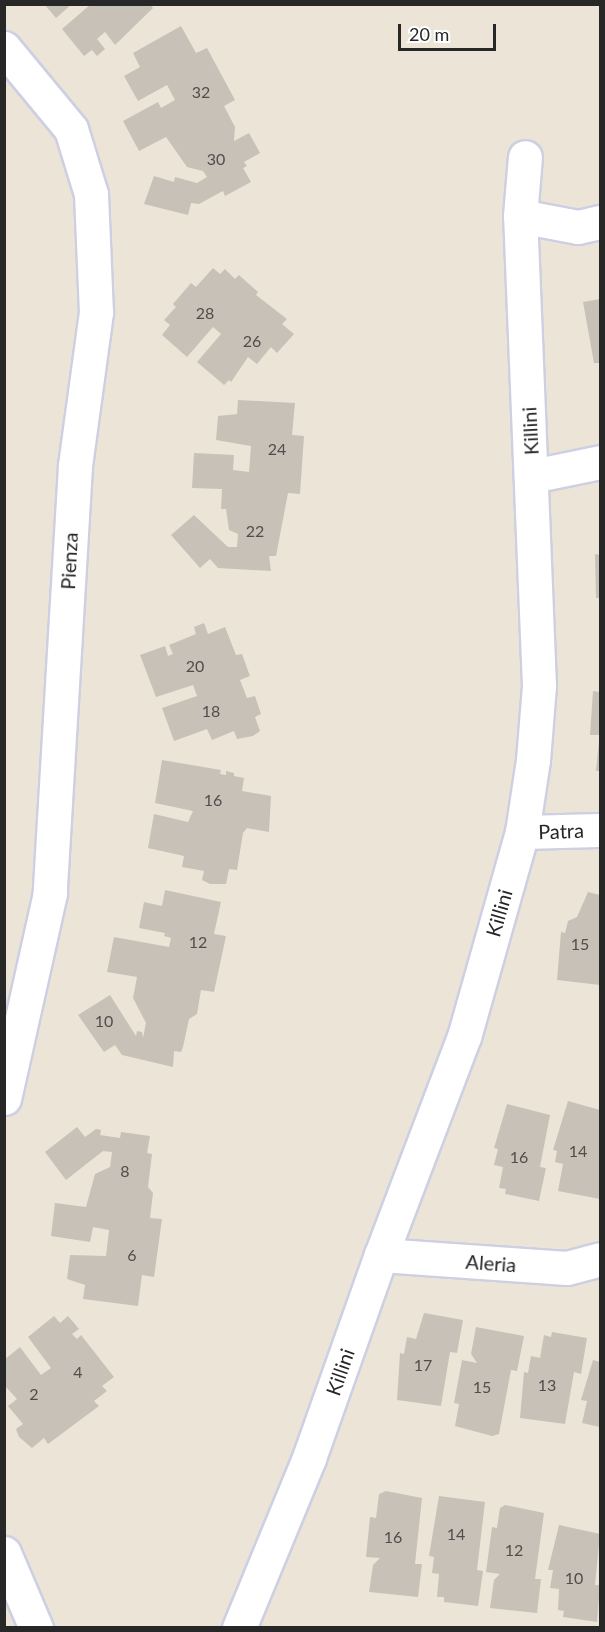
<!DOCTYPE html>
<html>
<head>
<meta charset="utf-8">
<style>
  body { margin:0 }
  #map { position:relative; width:605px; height:1632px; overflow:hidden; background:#ece5d7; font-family:Lato,sans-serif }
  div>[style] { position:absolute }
  .building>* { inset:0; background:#c7c1b7 }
  .roads { filter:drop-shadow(2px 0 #cdcfe2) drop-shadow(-2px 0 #cdcfe2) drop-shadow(0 2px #cdcfe2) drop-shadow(0 -2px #cdcfe2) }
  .minor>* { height:33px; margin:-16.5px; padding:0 16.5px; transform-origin:16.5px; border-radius:16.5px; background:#fff }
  span { translate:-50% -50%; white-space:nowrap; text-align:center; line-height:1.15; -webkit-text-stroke:4.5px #fff; paint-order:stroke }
  .number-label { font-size:16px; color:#4f4e4b }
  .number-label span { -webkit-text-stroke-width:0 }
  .street-label { font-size:20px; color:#272727 }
  .frame { position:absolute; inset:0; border:6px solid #272727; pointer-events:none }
  .scale { position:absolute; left:398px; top:24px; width:98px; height:27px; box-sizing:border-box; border:3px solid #272727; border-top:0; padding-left:8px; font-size:18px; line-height:21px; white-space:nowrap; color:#272727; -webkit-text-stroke:4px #fff; paint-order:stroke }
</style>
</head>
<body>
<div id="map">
  <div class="building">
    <i style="clip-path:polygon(44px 4px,72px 4px,56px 18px)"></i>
    <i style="clip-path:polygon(91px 4px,150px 4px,153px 8px,115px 45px,105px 32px,97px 39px,105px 49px,97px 56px,92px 50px,84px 56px,62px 29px)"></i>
    <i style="clip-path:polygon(181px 26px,196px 53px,207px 48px,235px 100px,224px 106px,235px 127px,234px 141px,249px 133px,260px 153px,244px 162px,247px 166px,243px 168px,251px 182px,225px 196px,223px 191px,199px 204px,191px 203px,188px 215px,144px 204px,154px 176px,174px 182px,175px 177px,197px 183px,207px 177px,203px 171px,187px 167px,166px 137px,139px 151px,123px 121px,158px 102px,161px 108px,175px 100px,167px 85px,138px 101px,124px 76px,140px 67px,133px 53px)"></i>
    <i style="clip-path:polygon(213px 268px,220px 274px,225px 269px,235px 279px,239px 275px,258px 292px,256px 295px,287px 319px,282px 324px,294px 334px,277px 353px,271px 347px,257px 364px,248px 357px,231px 382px,229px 380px,224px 385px,197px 362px,221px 334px,213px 327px,187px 357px,162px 335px,170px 325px,164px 320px,176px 307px,173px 304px,191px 283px,196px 287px)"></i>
    <i style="clip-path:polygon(600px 299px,600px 363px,594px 363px,583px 302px)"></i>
    <i style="clip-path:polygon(238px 400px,295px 403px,292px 435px,304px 436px,300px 494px,288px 493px,276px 556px,269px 556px,271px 571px,218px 568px,210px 559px,200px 568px,171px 535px,194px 515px,228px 547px,237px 547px,238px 534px,229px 530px,226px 509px,221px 509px,222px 489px,192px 488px,194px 453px,234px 455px,233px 470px,249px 472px,251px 446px,216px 440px,218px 416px,237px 414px)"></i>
    <i style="clip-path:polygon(595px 554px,600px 555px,600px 598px,596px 598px)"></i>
    <i style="clip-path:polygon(204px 623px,208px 634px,225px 627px,236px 655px,242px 654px,250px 676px,240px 680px,247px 698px,255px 696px,261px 714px,255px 717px,260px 731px,253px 736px,237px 739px,234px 731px,212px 740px,207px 729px,174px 741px,162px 708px,197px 696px,193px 685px,156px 697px,140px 655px,165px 646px,168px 656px,173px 654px,169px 645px,196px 634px,194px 627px)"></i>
    <i style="clip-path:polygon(593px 691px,600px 692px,600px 735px,590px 735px)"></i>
    <i style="clip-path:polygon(599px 741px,600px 741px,600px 771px,596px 771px)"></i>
    <i style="clip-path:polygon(162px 760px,221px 770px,220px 774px,226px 775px,226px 771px,234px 773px,234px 776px,244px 778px,242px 791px,271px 796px,269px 832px,247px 828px,243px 833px,237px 870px,229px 869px,226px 884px,210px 884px,202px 880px,204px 871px,182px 867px,184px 856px,148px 848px,154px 814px,188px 822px,193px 811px,155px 803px)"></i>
    <i style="clip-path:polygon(165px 890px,221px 902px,214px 934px,226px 936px,214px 992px,201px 990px,197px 1014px,189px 1019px,183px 1047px,181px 1052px,174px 1051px,173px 1067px,122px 1055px,115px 1045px,104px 1052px,78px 1015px,110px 995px,136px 1036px,137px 1031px,142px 1032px,143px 1038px,146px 1023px,133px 998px,137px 977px,107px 972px,114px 937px,169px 947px,171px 938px,164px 936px,165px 933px,139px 928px,144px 902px,162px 906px)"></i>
    <i style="clip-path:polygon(588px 892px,600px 895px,600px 985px,557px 980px,561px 932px,565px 933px,568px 921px,577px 917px)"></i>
    <i style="clip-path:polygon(568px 1101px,600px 1110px,600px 1199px,558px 1191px,563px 1164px,555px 1162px,557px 1151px,553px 1150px)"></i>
    <i style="clip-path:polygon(507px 1104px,550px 1115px,540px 1167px,546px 1168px,539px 1201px,505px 1194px,506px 1189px,499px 1188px,503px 1167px,494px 1165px,498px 1149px,494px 1148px)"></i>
    <i style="clip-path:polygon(77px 1127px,85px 1137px,96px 1129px,101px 1130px,100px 1135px,120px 1138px,121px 1132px,150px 1136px,147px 1153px,152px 1154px,148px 1187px,153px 1193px,150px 1218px,162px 1219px,154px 1277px,142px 1275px,138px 1306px,83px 1299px,85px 1285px,67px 1279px,70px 1255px,106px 1256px,109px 1230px,93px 1227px,90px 1242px,51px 1236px,55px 1203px,86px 1207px,95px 1174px,110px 1167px,112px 1152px,103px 1151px,66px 1180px,45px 1152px)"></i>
    <i style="clip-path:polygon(424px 1313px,463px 1320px,457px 1353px,450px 1352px,441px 1406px,397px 1400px,400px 1353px,404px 1354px,407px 1337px,416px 1339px)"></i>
    <i style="clip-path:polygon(54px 1316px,60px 1323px,68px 1316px,79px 1329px,72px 1334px,77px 1339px,81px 1335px,114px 1377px,102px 1386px,107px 1391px,94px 1401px,99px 1406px,48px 1444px,44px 1438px,32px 1448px,19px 1437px,16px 1429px,23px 1424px,8px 1406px,17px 1399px,4px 1385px,4px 1360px,20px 1347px,41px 1375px,51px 1368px,28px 1337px)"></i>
    <i style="clip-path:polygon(476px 1327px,524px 1336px,517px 1371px,511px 1370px,499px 1434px,492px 1436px,455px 1426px,459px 1404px,454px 1403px,462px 1360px,477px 1363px,471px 1354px)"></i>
    <i style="clip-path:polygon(552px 1332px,587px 1338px,581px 1374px,574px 1372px,565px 1424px,520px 1418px,524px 1372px,528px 1373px,531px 1356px,540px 1358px,544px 1335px,551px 1337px)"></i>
    <i style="clip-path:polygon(593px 1360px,600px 1362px,600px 1427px,582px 1423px,587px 1401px,581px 1400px)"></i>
    <i style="clip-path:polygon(386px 1491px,422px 1498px,415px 1564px,422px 1564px,418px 1597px,369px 1592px,373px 1565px,380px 1558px,366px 1557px,370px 1517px,376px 1518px,379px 1494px)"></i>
    <i style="clip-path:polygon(439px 1496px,485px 1502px,477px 1570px,483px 1571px,478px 1606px,444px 1602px,444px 1597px,437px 1597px,439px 1574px,432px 1573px,434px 1557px,429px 1556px)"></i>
    <i style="clip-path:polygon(505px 1505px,544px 1513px,535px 1579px,541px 1579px,537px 1613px,490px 1608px,494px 1580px,500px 1574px,486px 1572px,492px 1527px,497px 1528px,500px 1508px)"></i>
    <i style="clip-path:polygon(559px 1525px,600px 1534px,595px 1585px,600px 1585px,597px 1622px,563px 1617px,564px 1611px,558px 1610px,559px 1589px,550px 1588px,553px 1570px,548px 1570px)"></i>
  </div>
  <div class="roads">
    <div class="minor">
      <i style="left:4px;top:48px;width:105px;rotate:50.4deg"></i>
      <i style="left:71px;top:129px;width:68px;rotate:72.9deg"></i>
      <i style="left:91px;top:194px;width:118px;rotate:87.6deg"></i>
      <i style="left:96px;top:312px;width:155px;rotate:97.8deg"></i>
      <i style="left:75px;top:466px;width:428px;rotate:93.4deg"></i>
      <i style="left:50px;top:893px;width:210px;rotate:102.6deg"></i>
      <i style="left:520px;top:216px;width:59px;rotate:10.7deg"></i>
      <i style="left:578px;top:227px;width:23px;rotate:-13deg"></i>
      <i style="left:532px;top:476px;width:69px;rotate:-11.6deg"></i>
      <i style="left:522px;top:832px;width:78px;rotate:-1.5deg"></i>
      <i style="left:381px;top:1255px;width:186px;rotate:4deg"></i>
      <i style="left:567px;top:1268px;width:34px;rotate:-15deg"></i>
      <i style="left:4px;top:1553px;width:82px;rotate:66.9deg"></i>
      <i style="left:239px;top:1628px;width:184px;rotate:-67.6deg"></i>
      <i style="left:309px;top:1458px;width:215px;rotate:-70.5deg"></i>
      <i style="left:381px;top:1255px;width:233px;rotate:-69.2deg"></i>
      <i style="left:464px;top:1037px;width:213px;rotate:-74.2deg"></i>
      <i style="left:522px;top:832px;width:73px;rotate:-81.3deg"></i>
      <i style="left:533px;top:760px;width:74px;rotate:-85.4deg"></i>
      <i style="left:539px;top:686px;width:470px;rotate:-92.3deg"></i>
      <i style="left:520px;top:216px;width:59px;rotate:-85.2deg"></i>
    </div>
  </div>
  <div class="number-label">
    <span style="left:201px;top:92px">32</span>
    <span style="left:216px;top:159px">30</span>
    <span style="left:205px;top:313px">28</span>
    <span style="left:252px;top:341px">26</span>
    <span style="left:277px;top:449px">24</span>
    <span style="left:255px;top:531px">22</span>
    <span style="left:195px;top:666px">20</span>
    <span style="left:211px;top:711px">18</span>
    <span style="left:213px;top:800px">16</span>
    <span style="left:198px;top:942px">12</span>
    <span style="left:580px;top:944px">15</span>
    <span style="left:104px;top:1021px">10</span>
    <span style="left:578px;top:1151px">14</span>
    <span style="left:519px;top:1157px">16</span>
    <span style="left:125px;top:1171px">8</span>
    <span style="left:132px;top:1255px">6</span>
    <span style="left:423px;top:1365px">17</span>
    <span style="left:78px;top:1372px">4</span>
    <span style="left:547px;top:1385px">13</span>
    <span style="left:482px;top:1387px">15</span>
    <span style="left:34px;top:1394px">2</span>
    <span style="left:456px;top:1534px">14</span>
    <span style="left:393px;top:1537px">16</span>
    <span style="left:514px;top:1550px">12</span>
    <span style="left:574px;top:1578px">10</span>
  </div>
  <div class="street-label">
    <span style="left:530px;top:431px;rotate:-93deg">Killini</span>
    <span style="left:69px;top:561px;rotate:-87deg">Pienza</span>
    <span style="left:561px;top:831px;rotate:-2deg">Patra</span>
    <span style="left:499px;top:913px;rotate:-74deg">Killini</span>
    <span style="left:491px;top:1263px;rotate:4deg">Aleria</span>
    <span style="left:340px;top:1372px;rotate:-71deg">Killini</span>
  </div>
  <div class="frame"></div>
  <div class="scale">20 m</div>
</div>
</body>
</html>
